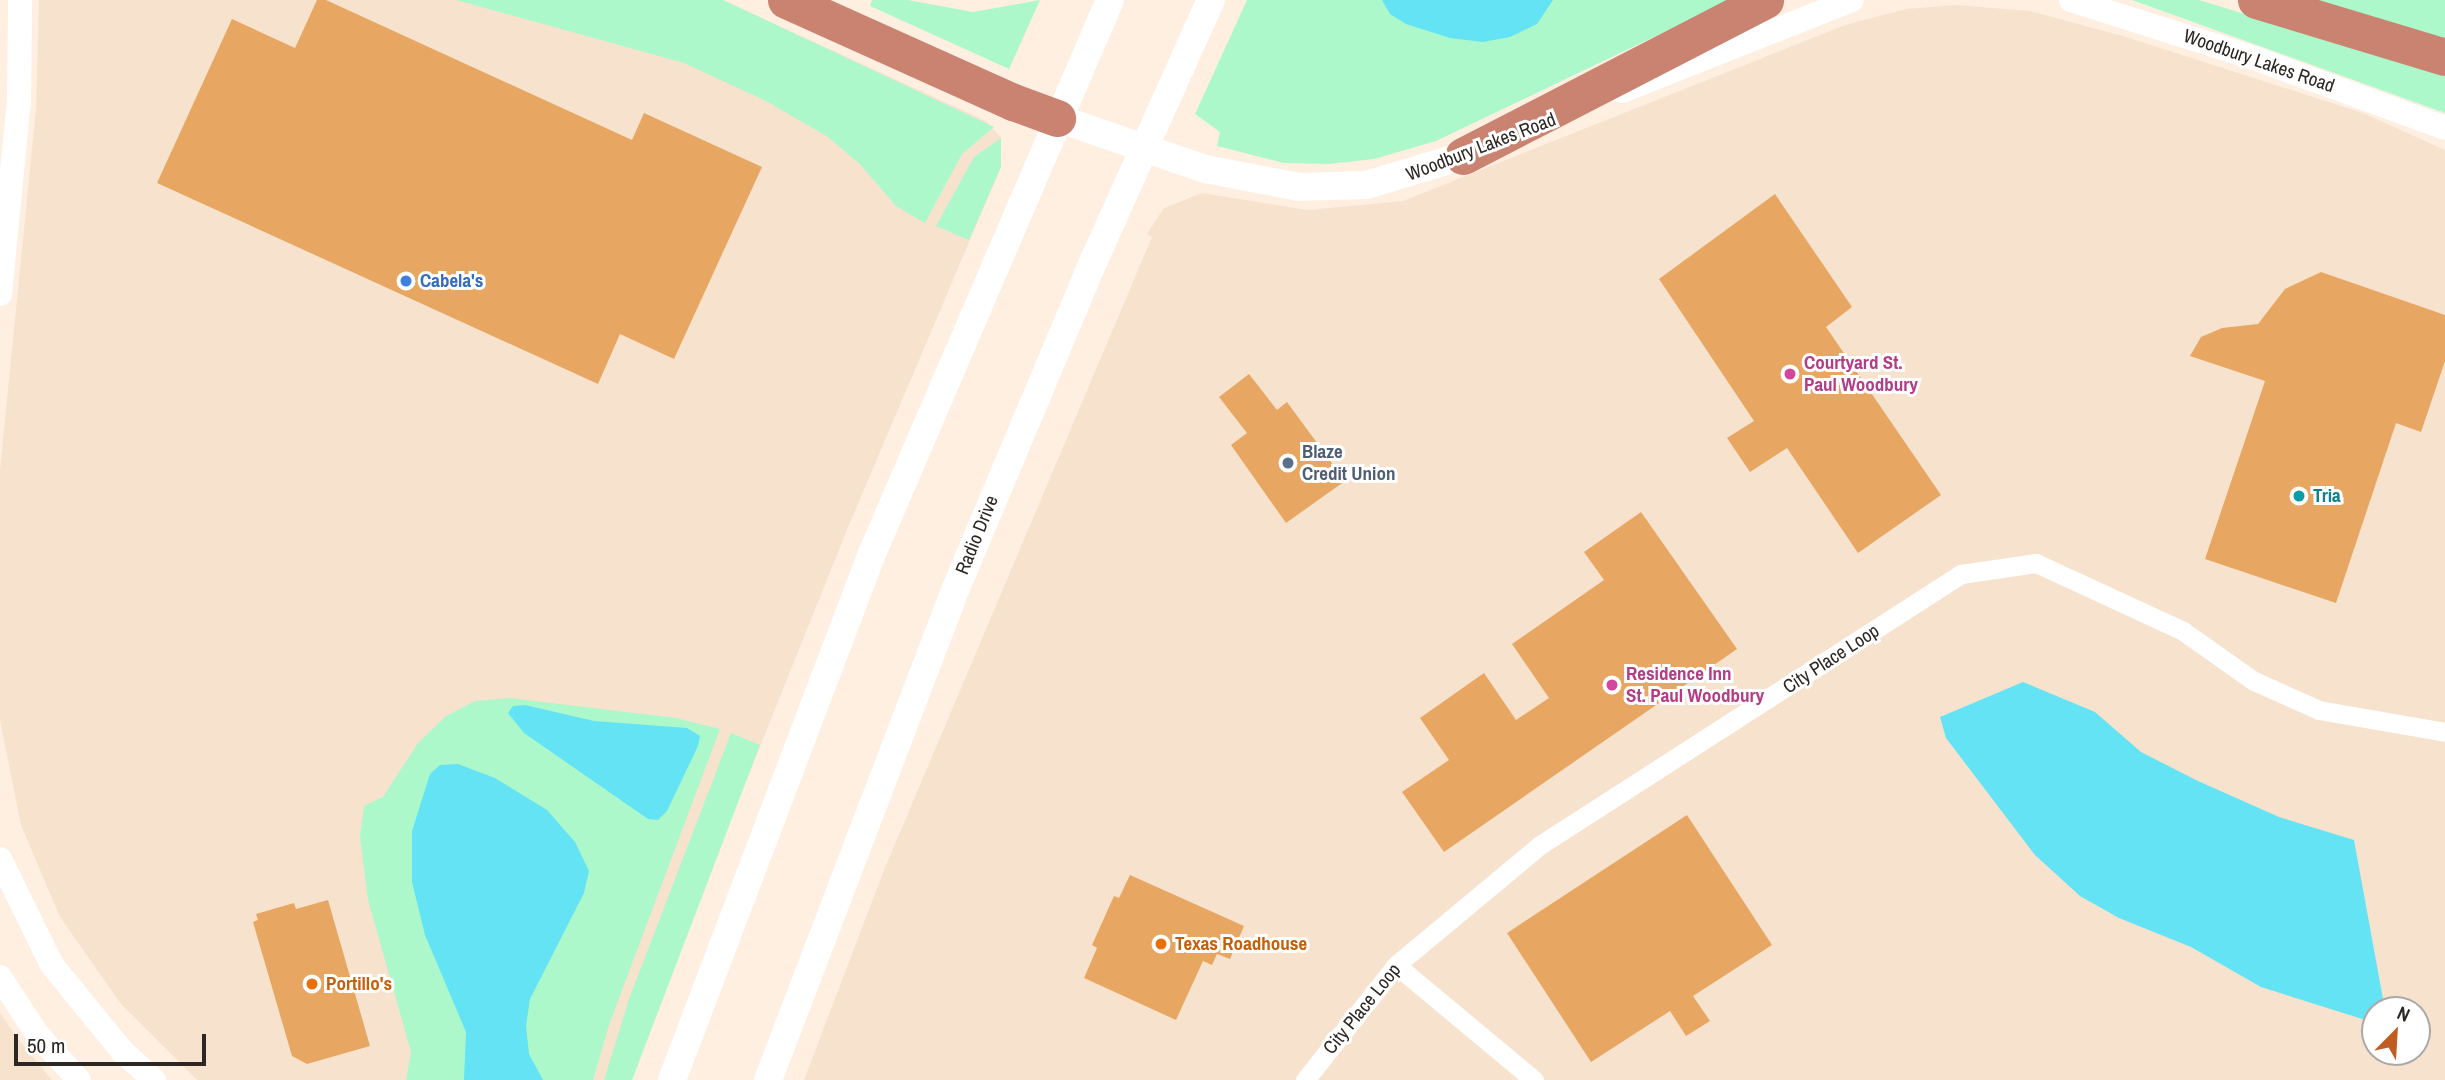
<!DOCTYPE html>
<html>
<head>
<meta charset="utf-8">
<style>
  body { margin:0 }
  #map { position:relative; width:2445px; height:1080px; overflow:hidden; background:#feefe1; font-family:"Archivo Narrow",sans-serif }
  div>[style] { position:absolute }
  .built>* { inset:0; background:#f7e2ce }
  .green>* { inset:0; background:#adf8cb }
  .water>* { inset:0; background:#63e3f3 }
  .building>* { inset:0; background:#e7a762 }
  .minor>* { height:19px; margin:-9.5px; padding:0 9.5px; transform-origin:9.5px; border-radius:9.5px; background:#fff }
  .tertiary>* { height:24px; margin:-12px; padding:0 12px; transform-origin:12px; border-radius:12px; background:#fff }
  .secondary>* { height:28px; margin:-14px; padding:0 14px; transform-origin:14px; border-radius:14px; background:#fff }
  .motorway>* { height:37px; margin:-18.5px; padding:0 18.5px; transform-origin:18.5px; border-radius:18.5px; background:#ca8371 }
  .dots>* { width:19px; height:19px; translate:-50% -50%; box-sizing:border-box; border:4px solid #fff; border-radius:50% }
  span { translate:-50% -50%; white-space:nowrap; text-align:center; line-height:1.15; -webkit-text-stroke:6px #fff; paint-order:stroke }
  .street-label { font-size:19px; color:#2c2722 }
  .shop-label { font-size:19px; color:#366cbe; font-weight:700 }
  .left { translate:0 -50%; text-align:left }
  .hotel-label { font-size:19px; color:#b23c85; font-weight:700 }
  .service-label { font-size:19px; color:#4e5e75; font-weight:700 }
  .culture-label { font-size:19px; color:#0d838f; font-weight:700 }
  .food-label { font-size:19px; color:#c56008; font-weight:700 }
  .north { position:absolute; left:2361px; top:996px; width:70px; height:70px; box-sizing:border-box; background:#fff; border:2px solid #aba9a7; border-radius:50%; rotate:24deg; font-size:19px; font-weight:700; line-height:28px; text-align:center; color:#2c2722 }
  .north::after { content:''; display:block; margin:auto; width:24px; height:32px; background:#c05d22; clip-path:polygon(50% 0,100% 100%,50% 72%,0 100%) }
  .scale { position:absolute; left:14px; top:1034px; width:192px; height:32px; box-sizing:border-box; border:4px solid #2c2722; border-top:0; padding-left:9px; font-size:21px; line-height:24px; white-space:nowrap; color:#2c2722; -webkit-text-stroke:5px #fff; paint-order:stroke }
</style>
</head>
<body>
<div id="map">
  <div class="built">
    <i style="clip-path:polygon(39px 0,723px 0,986px 121px,1001px 138px,1001px 167px,849px 525px,689px 923px,632px 1080px,197px 1080px,121px 1004px,60px 917px,21px 825px,0 720px,0 470px,36px 109px)"></i>
    <i style="clip-path:polygon(evenodd,1956px 5px,2030px 11px,2126px 37px,2363px 113px,2445px 150px,2445px 1080px,804px 1080px,884px 870px,1152px 237px,1147px 234px,1164px 208px,1202px 193px,1308px 210px,1403px 201px,1845px 25px,1906px 9px,1956px 5px,2375px 1010px,2417px 1010px,2417px 1052px,2375px 1052px,2375px 1010px)"></i>
    <i style="clip-path:polygon(0 1013px,18px 1039px,52px 1080px,0 1080px)"></i>
  </div>
  <div class="green">
    <i style="clip-path:polygon(456px 0,723px 0,994px 127px,962px 154px,925px 223px,896px 206px,860px 164px,828px 137px,766px 101px,684px 63px)"></i>
    <i style="clip-path:polygon(872px 0,908px 0,973px 12px,1040px 0,1009px 69px,870px 6px)"></i>
    <i style="clip-path:polygon(1247px 0,1731px 0,1436px 141px,1374px 159px,1329px 164px,1284px 163px,1217px 146px,1220px 132px,1195px 114px)"></i>
    <i style="clip-path:polygon(2132px 0,2199px 0,2445px 75px,2445px 113px)"></i>
    <i style="clip-path:polygon(2305px 0,2445px 0,2445px 43px)"></i>
    <i style="clip-path:polygon(1001px 138px,1001px 167px,969px 240px,936px 226px,974px 157px)"></i>
    <i style="clip-path:polygon(510px 698px,676px 718px,720px 729px,609px 1025px,593px 1080px,406px 1080px,411px 1052px,368px 900px,360px 837px,364px 806px,383px 797px,418px 743px,446px 716px,475px 701px)"></i>
    <i style="clip-path:polygon(731px 733px,760px 745px,632px 1080px,604px 1080px,629px 999px)"></i>
  </div>
  <div class="water">
    <i style="clip-path:polygon(1382px 0,1553px 0,1537px 24px,1510px 37px,1483px 42px,1450px 38px,1406px 24px,1390px 14px)"></i>
    <i style="clip-path:polygon(2023px 682px,2095px 712px,2141px 752px,2198px 781px,2279px 817px,2354px 840px,2385px 1010px,2375px 1010px,2375px 1023px,2261px 987px,2191px 947px,2119px 918px,2080px 896px,2035px 855px,1946px 738px,1940px 717px)"></i>
    <i style="clip-path:polygon(525px 705px,594px 721px,687px 728px,700px 736px,698px 746px,667px 811px,658px 820px,648px 819px,524px 733px,508px 713px,513px 706px)"></i>
    <i style="clip-path:polygon(458px 764px,495px 778px,547px 810px,575px 842px,589px 871px,584px 893px,530px 999px,526px 1026px,529px 1054px,543px 1080px,464px 1080px,466px 1032px,425px 935px,412px 882px,412px 831px,430px 774px,440px 765px)"></i>
  </div>
  <div class="building">
    <i style="clip-path:polygon(317px 0,326px 0,632px 140px,644px 113px,762px 167px,674px 359px,620px 334px,598px 384px,157px 183px,232px 19px,295px 48px)"></i>
    <i style="clip-path:polygon(1775px 194px,1852px 307px,1826px 327px,1941px 495px,1858px 553px,1787px 448px,1750px 472px,1727px 438px,1754px 421px,1659px 279px)"></i>
    <i style="clip-path:polygon(2321px 272px,2445px 315px,2445px 361px,2421px 432px,2396px 423px,2336px 603px,2205px 559px,2265px 381px,2190px 356px,2201px 337px,2222px 328px,2258px 324px,2285px 289px)"></i>
    <i style="clip-path:polygon(1249px 374px,1277px 410px,1287px 402px,1345px 481px,1286px 523px,1231px 445px,1247px 433px,1219px 397px)"></i>
    <i style="clip-path:polygon(1641px 512px,1737px 649px,1444px 852px,1402px 792px,1449px 760px,1420px 718px,1484px 673px,1516px 720px,1549px 698px,1512px 644px,1604px 580px,1584px 552px)"></i>
    <i style="clip-path:polygon(1687px 815px,1772px 945px,1693px 996px,1710px 1021px,1686px 1036px,1670px 1011px,1591px 1062px,1507px 933px)"></i>
    <i style="clip-path:polygon(1130px 875px,1244px 926px,1230px 959px,1217px 954px,1212px 965px,1203px 961px,1176px 1020px,1084px 978px,1097px 948px,1092px 945px,1114px 896px,1119px 898px)"></i>
    <i style="clip-path:polygon(328px 900px,370px 1046px,307px 1064px,292px 1056px,253px 922px,258px 920px,256px 914px,294px 903px,296px 909px)"></i>
  </div>
  <div class="minor">
    <i style="left:1396px;top:965px;width:180px;rotate:39.8deg"></i>
    <i style="left:1305px;top:1080px;width:147px;rotate:-51.6deg"></i>
    <i style="left:1396px;top:965px;width:187px;rotate:-39.8deg"></i>
    <i style="left:1540px;top:845px;width:501px;rotate:-32.77deg"></i>
    <i style="left:1961px;top:574px;width:76px;rotate:-8.3deg"></i>
    <i style="left:2036px;top:563px;width:162px;rotate:24.8deg"></i>
    <i style="left:2183px;top:631px;width:87px;rotate:35.2deg"></i>
    <i style="left:2254px;top:681px;width:71px;rotate:24deg"></i>
    <i style="left:2319px;top:710px;width:128px;rotate:9.9deg"></i>
  </div>
  <div class="tertiary">
    <i style="left:2071px;top:0;width:192px;rotate:17.6deg"></i>
    <i style="left:2254px;top:58px;width:203px;rotate:20.1deg"></i>
    <i style="left:1622px;top:91px;width:247px;rotate:-21.6deg"></i>
    <i style="left:0;top:294px;width:194px;rotate:-84.4deg"></i>
    <i style="left:19px;top:101px;width:101px;rotate:-89.4deg"></i>
    <i style="left:0;top:859px;width:118px;rotate:63.9deg"></i>
    <i style="left:52px;top:965px;width:112px;rotate:50.8deg"></i>
    <i style="left:123px;top:1052px;width:42px;rotate:42.1deg"></i>
    <i style="left:0;top:977px;width:68px;rotate:57deg"></i>
    <i style="left:37px;top:1034px;width:62px;rotate:47.6deg"></i>
  </div>
  <div class="secondary">
    <i style="left:1057px;top:118px;width:157px;rotate:19deg"></i>
    <i style="left:1205px;top:169px;width:96px;rotate:10.8deg"></i>
    <i style="left:1299px;top:187px;width:67px;rotate:-1.7deg"></i>
    <i style="left:1366px;top:185px;width:101px;rotate:-16.6deg"></i>
    <i style="left:672px;top:1080px;width:561px;rotate:-69.2deg"></i>
    <i style="left:871px;top:556px;width:605px;rotate:-66.74deg"></i>
    <i style="left:768px;top:1080px;width:527px;rotate:-69.09deg"></i>
    <i style="left:956px;top:588px;width:356px;rotate:-67.2deg"></i>
    <i style="left:1094px;top:260px;width:285px;rotate:-65.8deg"></i>
  </div>
  <div class="motorway">
    <i style="left:786px;top:0;width:249px;rotate:24.2deg"></i>
    <i style="left:1013px;top:102px;width:47px;rotate:20deg"></i>
    <i style="left:2256px;top:0;width:197px;rotate:16.8deg"></i>
    <i style="left:1463px;top:156px;width:340px;rotate:-27.3deg"></i>
  </div>
  <div class="dots">
    <i style="left:406px;top:281px;background:#3f7fe0"></i>
    <i style="left:1790px;top:374px;background:#d1479c"></i>
    <i style="left:1288px;top:463px;background:#5c6f8a"></i>
    <i style="left:2299px;top:496px;background:#0f9aa8"></i>
    <i style="left:1612px;top:685px;background:#d1479c"></i>
    <i style="left:1161px;top:944px;background:#e8710a"></i>
    <i style="left:312px;top:984px;background:#e8710a"></i>
  </div>
  <div class="street-label">
    <span style="left:2259px;top:61px;rotate:19deg">Woodbury Lakes Road</span>
    <span style="left:1481px;top:147px;rotate:-21deg">Woodbury Lakes Road</span>
    <span style="left:977px;top:535px;rotate:-68deg">Radio Drive</span>
    <span style="left:1831px;top:659px;rotate:-33deg">City Place Loop</span>
    <span style="left:1362px;top:1009px;rotate:-51deg">City Place Loop</span>
  </div>
  <div class="shop-label">
    <span class="left" style="left:420px;top:281px">Cabela's</span>
  </div>
  <div class="hotel-label">
    <span class="left" style="left:1804px;top:374px">Courtyard St.<br>Paul Woodbury</span>
    <span class="left" style="left:1626px;top:685px">Residence Inn<br>St. Paul Woodbury</span>
  </div>
  <div class="service-label">
    <span class="left" style="left:1302px;top:463px">Blaze<br>Credit Union</span>
  </div>
  <div class="culture-label">
    <span class="left" style="left:2313px;top:496px">Tria</span>
  </div>
  <div class="food-label">
    <span class="left" style="left:1175px;top:944px">Texas Roadhouse</span>
    <span class="left" style="left:326px;top:984px">Portillo's</span>
  </div>
  <div class="north">N</div>
  <div class="scale">50 m</div>
</div>
</body>
</html>
